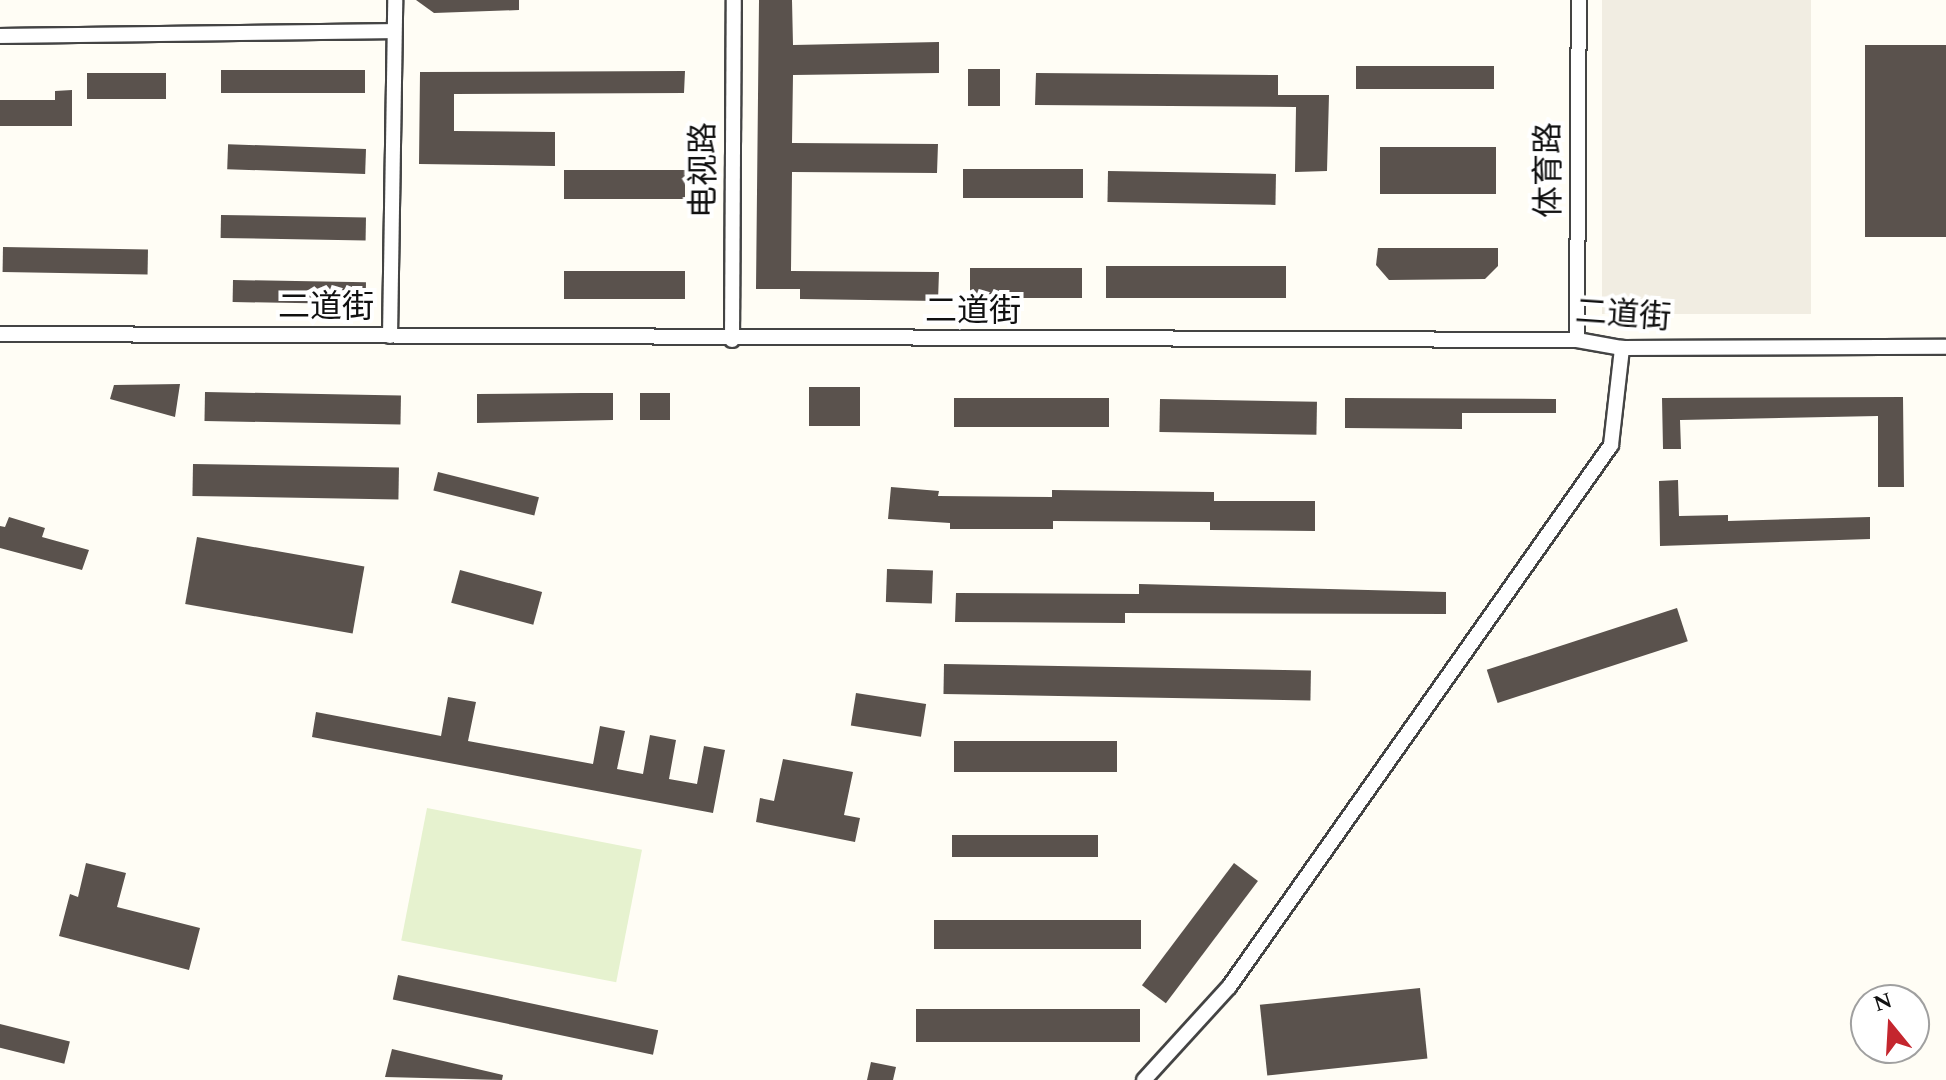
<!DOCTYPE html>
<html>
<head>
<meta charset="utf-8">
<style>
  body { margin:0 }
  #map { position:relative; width:1946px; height:1080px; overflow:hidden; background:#fffdf5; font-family:Spectral,"Noto Sans SC",serif }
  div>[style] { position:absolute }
  .pitch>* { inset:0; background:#e6f2cf; transform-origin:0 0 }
  .plaza>* { inset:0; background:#f1ede2; transform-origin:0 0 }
  .building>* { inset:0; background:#5a524d; transform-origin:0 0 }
  .roads { filter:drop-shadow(2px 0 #444) drop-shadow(-2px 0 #444) drop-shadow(0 2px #444) drop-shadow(0 -2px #444) }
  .street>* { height:14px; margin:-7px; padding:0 7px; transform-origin:7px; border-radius:7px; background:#fff }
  span { translate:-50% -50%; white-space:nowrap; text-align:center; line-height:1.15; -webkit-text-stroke:8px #fff; paint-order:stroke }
  .street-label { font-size:32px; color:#111 }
  .north { position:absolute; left:1850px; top:984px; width:80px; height:80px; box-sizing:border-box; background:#fff; border:2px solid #a0a0a0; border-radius:50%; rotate:342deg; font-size:22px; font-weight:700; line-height:32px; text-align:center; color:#111 }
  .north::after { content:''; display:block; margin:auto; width:28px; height:36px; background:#c4262e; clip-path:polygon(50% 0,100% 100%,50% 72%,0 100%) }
</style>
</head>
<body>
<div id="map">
  <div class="pitch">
    <i style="left:427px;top:808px;width:219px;height:135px;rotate:11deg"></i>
  </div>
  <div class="plaza">
    <i style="left:1602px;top:0;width:209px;height:314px"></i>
  </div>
  <div class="building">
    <i style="clip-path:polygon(416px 0,519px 0,519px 10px,434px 13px)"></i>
    <i style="clip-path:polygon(759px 0,792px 0,793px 45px,939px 42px,939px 73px,793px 75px,792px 143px,938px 144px,937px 173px,792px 172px,791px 271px,939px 272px,938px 301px,800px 299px,800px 289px,756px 289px)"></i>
    <i style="left:1946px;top:45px;width:192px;height:81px;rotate:90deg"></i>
    <i style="left:1356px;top:66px;width:138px;height:23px"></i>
    <i style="left:968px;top:69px;width:32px;height:37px"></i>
    <i style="left:221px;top:70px;width:144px;height:23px"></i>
    <i style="clip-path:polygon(685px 71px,684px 93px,454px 94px,454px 131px,555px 132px,555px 166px,419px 164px,420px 72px)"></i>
    <i style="left:87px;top:73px;width:79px;height:26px"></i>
    <i style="clip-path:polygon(1036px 73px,1278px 75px,1278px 95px,1329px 95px,1327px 171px,1295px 172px,1296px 107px,1035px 105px)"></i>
    <i style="clip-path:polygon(72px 90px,72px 126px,0 126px,0 100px,55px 100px,55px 91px)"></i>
    <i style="left:1380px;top:147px;width:116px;height:47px"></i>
    <i style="left:366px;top:149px;width:25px;height:138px;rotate:92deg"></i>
    <i style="left:963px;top:169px;width:120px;height:29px"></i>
    <i style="left:564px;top:170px;width:121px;height:29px"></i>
    <i style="left:1108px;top:171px;width:168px;height:31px;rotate:1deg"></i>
    <i style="left:221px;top:215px;width:145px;height:23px;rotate:1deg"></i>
    <i style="left:3px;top:247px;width:145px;height:25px;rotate:1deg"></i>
    <i style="clip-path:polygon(1378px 248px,1498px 248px,1498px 266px,1485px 279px,1389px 280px,1376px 265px)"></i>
    <i style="left:1106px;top:266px;width:180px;height:32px"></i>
    <i style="left:970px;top:268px;width:112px;height:30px"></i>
    <i style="left:564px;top:271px;width:121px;height:28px"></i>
    <i style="left:233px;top:280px;width:133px;height:22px;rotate:1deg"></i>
    <i style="clip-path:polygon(180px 384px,175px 417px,110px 399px,114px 385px)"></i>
    <i style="left:809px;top:387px;width:51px;height:39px"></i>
    <i style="left:205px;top:392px;width:196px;height:29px;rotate:1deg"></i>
    <i style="clip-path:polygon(583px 393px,613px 393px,613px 420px,477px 423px,477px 394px)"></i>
    <i style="left:640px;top:393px;width:30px;height:27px"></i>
    <i style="clip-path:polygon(1903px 397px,1904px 487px,1878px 487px,1878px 416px,1680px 420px,1681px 449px,1663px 449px,1662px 398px)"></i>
    <i style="left:954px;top:398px;width:155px;height:29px"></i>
    <i style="clip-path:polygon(1345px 398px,1556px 399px,1556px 413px,1462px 413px,1462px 429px,1345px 428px)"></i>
    <i style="left:1160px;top:399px;width:157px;height:33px;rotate:1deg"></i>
    <i style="left:193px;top:464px;width:206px;height:32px;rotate:1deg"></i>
    <i style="left:438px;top:472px;width:104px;height:19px;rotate:14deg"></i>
    <i style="clip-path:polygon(1678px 480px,1679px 516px,1728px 515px,1728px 521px,1870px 517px,1870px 539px,1660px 546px,1659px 481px)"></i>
    <i style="clip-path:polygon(891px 487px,939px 491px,938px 496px,1052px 497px,1052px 490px,1214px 492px,1214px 501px,1315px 501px,1315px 531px,1210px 530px,1210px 522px,1053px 521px,1053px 529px,950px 529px,950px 523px,888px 519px)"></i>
    <i style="clip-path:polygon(9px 517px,45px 528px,42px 537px,89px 550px,82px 570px,0 548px,0 526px,5px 527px)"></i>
    <i style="left:197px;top:537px;width:170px;height:68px;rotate:10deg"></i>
    <i style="left:887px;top:569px;width:46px;height:33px;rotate:2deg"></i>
    <i style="left:460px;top:570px;width:85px;height:34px;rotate:15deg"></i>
    <i style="clip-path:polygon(1139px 584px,1446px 592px,1446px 614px,1125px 613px,1125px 623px,955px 622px,956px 593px,1139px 594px)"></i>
    <i style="left:1677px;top:608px;width:35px;height:200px;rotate:72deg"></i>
    <i style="left:944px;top:664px;width:367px;height:30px;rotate:1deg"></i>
    <i style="left:856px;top:693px;width:71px;height:33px;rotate:9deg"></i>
    <i style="clip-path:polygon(448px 697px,476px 702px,468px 741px,593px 764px,600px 726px,625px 731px,617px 769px,643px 774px,650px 735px,676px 740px,669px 779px,697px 784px,704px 746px,725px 750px,713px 813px,312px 737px,316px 712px,441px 736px)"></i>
    <i style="left:954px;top:741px;width:163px;height:31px"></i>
    <i style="clip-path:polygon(783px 759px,853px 772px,844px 815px,860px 818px,855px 842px,756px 822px,760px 798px,774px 801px)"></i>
    <i style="left:952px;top:835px;width:146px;height:22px"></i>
    <i style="clip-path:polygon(86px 863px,126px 873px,117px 907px,200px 928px,189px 970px,59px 936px,70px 894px,78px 897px)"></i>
    <i style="left:1234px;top:863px;width:30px;height:153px;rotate:37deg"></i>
    <i style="left:934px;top:920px;width:207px;height:29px"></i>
    <i style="left:398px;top:975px;width:266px;height:25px;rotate:12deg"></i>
    <i style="left:1420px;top:988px;width:71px;height:161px;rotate:84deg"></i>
    <i style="left:916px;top:1009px;width:224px;height:33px"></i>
    <i style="left:0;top:1024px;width:72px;height:23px;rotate:14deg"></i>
    <i style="clip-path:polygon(392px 1049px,503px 1075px,502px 1080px,385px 1077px)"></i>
    <i style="clip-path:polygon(871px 1062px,896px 1067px,893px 1080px,867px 1080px)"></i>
  </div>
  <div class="roads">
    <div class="street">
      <i style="left:0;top:36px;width:394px;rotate:-0.7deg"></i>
      <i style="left:0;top:334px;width:1577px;rotate:0.22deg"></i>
      <i style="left:1577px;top:340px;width:46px;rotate:10.1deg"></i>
      <i style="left:1622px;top:348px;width:324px;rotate:-0.2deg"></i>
      <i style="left:390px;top:336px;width:336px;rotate:-89.1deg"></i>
      <i style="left:732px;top:340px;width:340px;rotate:-89.7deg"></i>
      <i style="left:1577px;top:340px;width:340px;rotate:-89.7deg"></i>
      <i style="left:1144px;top:1080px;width:126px;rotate:-47.6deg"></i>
      <i style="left:1229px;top:987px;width:663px;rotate:-54.82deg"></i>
      <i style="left:1611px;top:445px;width:98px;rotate:-83.5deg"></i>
    </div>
  </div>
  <div class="street-label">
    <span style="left:705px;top:170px;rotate:-90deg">电视路</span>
    <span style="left:1550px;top:170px;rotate:-90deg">体育路</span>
    <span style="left:326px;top:308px">二道街</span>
    <span style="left:973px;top:312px">二道街</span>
    <span style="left:1623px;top:316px;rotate:4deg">二道街</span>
  </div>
  <div class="north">N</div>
</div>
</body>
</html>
